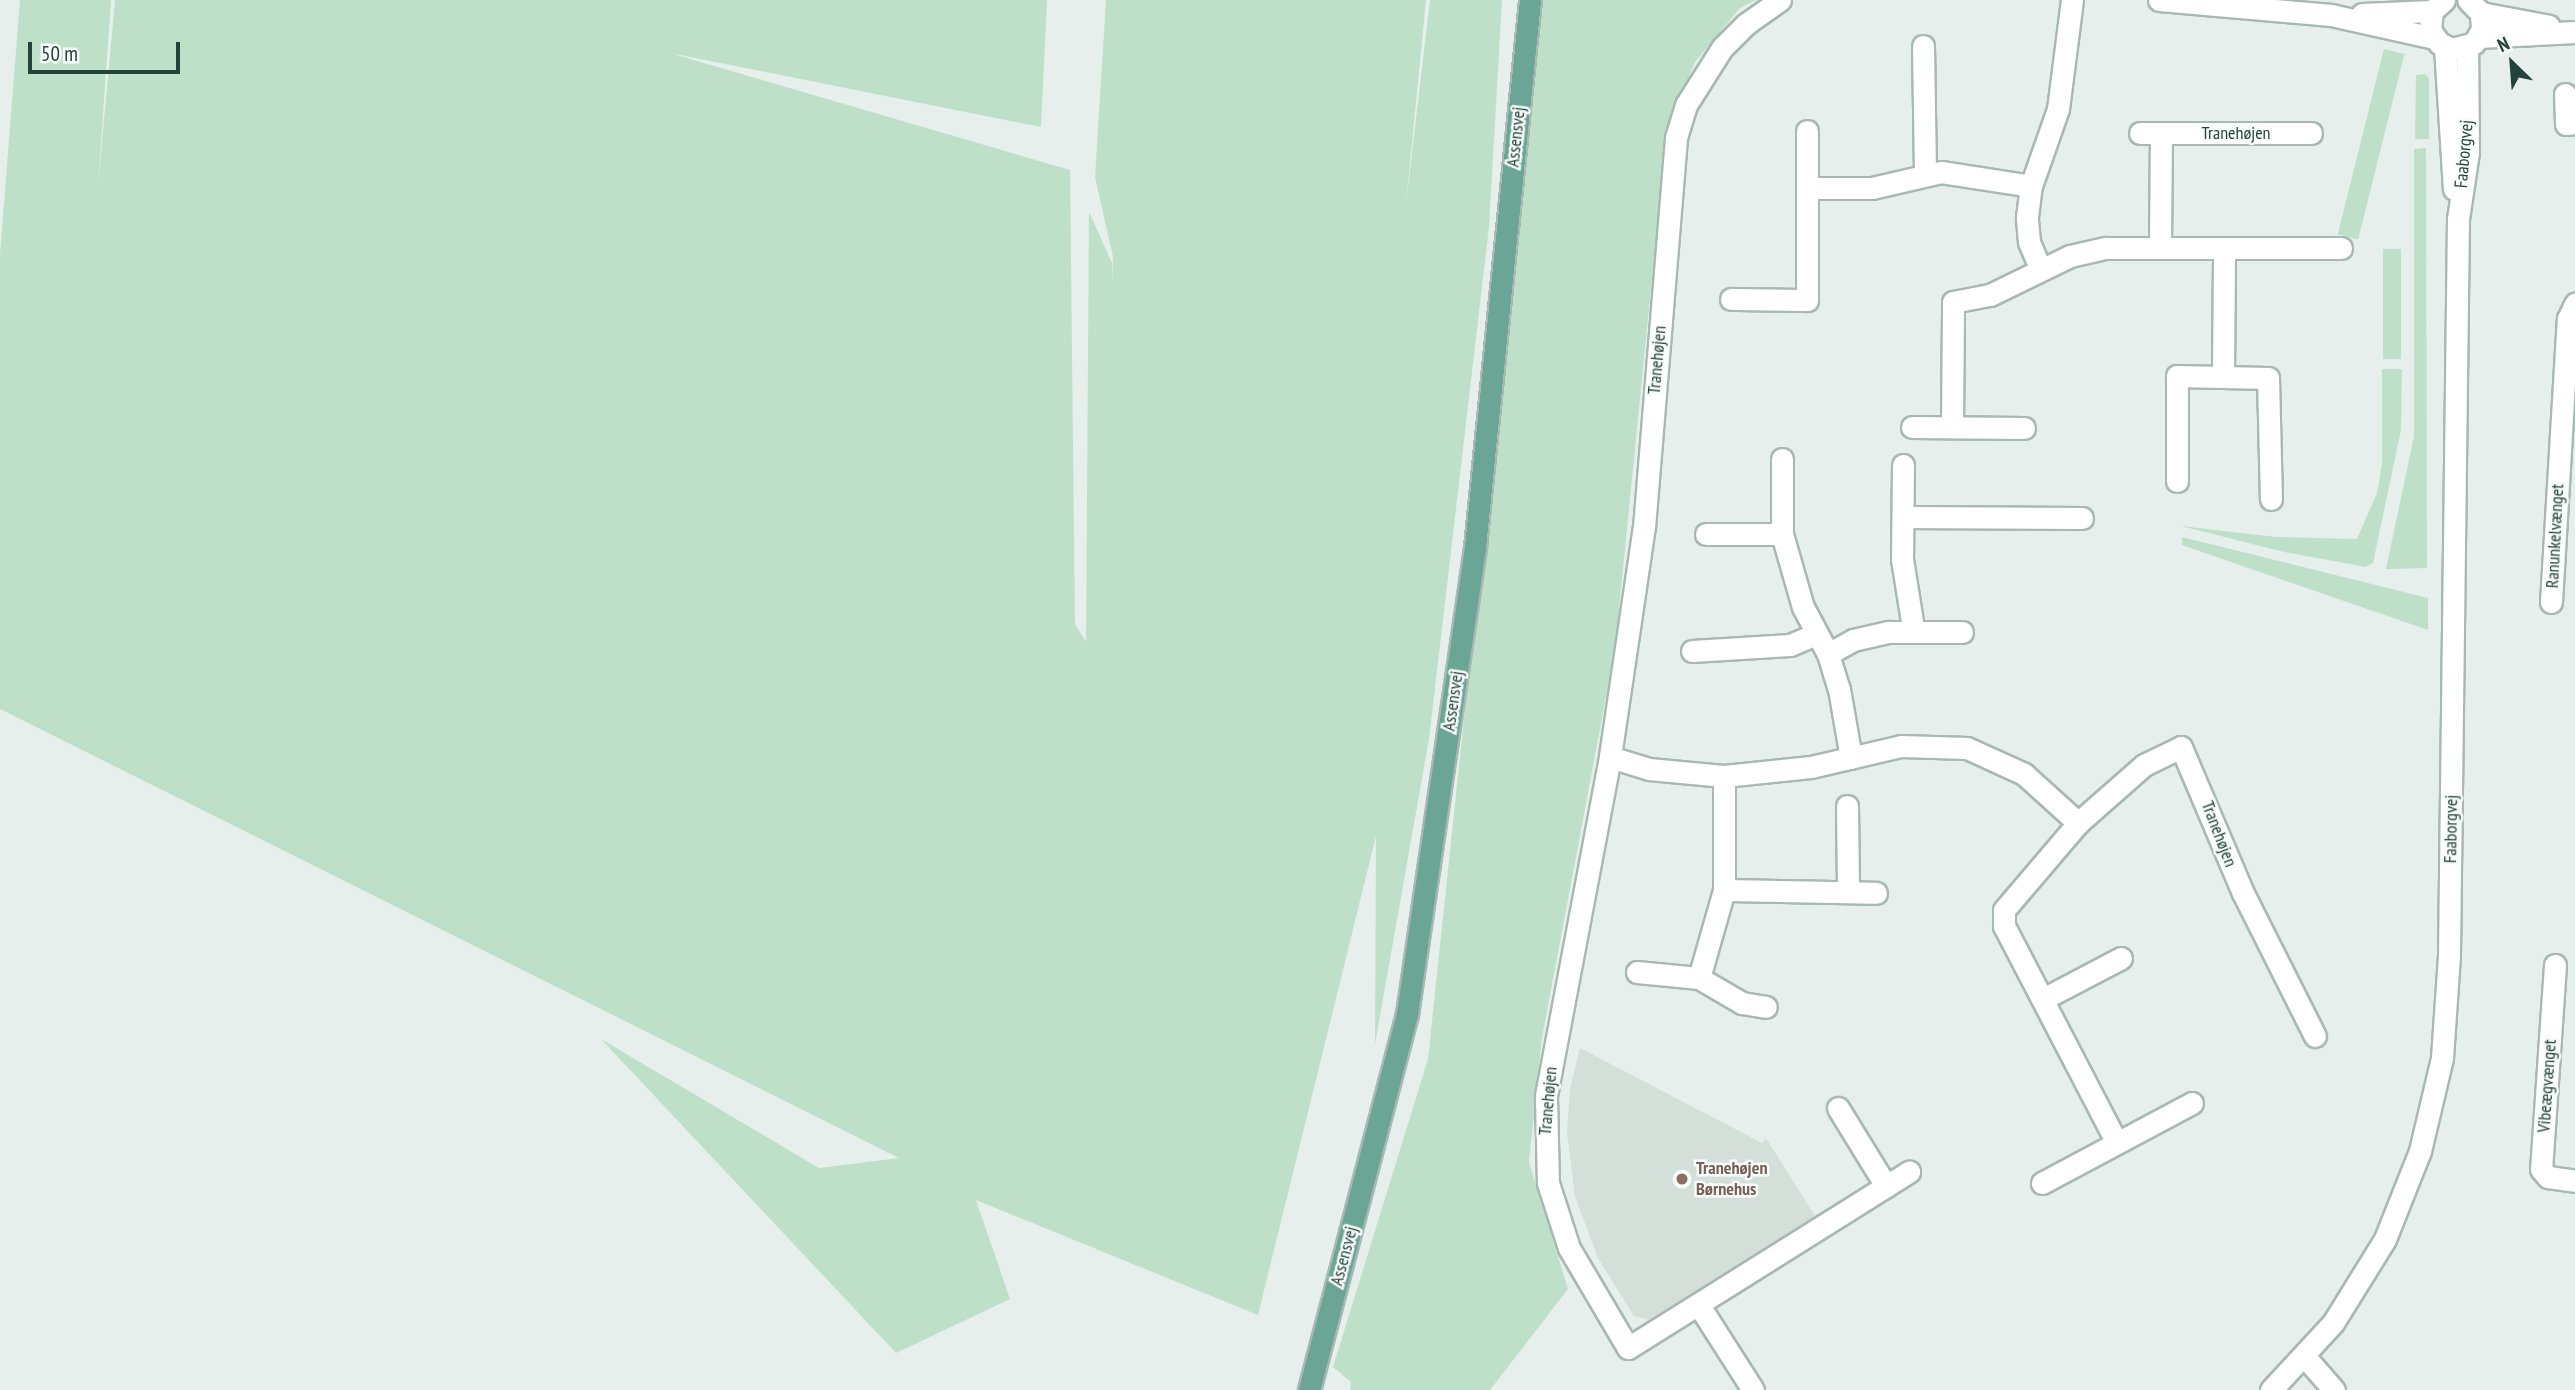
<!DOCTYPE html>
<html>
<head>
<meta charset="utf-8">
<style>
  body { margin:0 }
  #map { position:relative; width:2575px; height:1390px; overflow:hidden; background:#e6efeb; font-family:"PT Sans Narrow",sans-serif }
  div>[style] { position:absolute }
  .built>* { inset:0; background:#d4dfda }
  .green>* { inset:0; background:#bfe0c8; transform-origin:0 0 }
  .roads { filter:drop-shadow(2px 0 #a8b8b2) drop-shadow(-2px 0 #a8b8b2) drop-shadow(0 2px #a8b8b2) drop-shadow(0 -2px #a8b8b2) }
  .minor>* { height:21px; margin:-10.5px; padding:0 10.5px; transform-origin:10.5px; border-radius:10.5px; background:#fff }
  .major>* { height:21px; margin:-10.5px; padding:0 10.5px; transform-origin:10.5px; border-radius:10.5px; background:#6aa596 }
  .dots>* { width:19px; height:19px; translate:-50% -50%; box-sizing:border-box; border:4px solid #f7fbf9; border-radius:50% }
  span { translate:-50% -50%; white-space:nowrap; text-align:center; line-height:1.15; -webkit-text-stroke:5px #f7fbf9; paint-order:stroke }
  .street-label { font-size:18px; color:#24423a }
  .education-label { font-size:18px; color:#785e54; font-weight:700 }
  .left { translate:0 -50%; text-align:left }
  .north { position:absolute; left:2477px; top:28px; width:70px; height:70px; -webkit-text-stroke:5px #f7fbf9; paint-order:stroke; rotate:335deg; font-size:19px; font-weight:700; line-height:28px; text-align:center; color:#24423a }
  .north::after { content:''; display:block; margin:auto; width:24px; height:32px; background:#24423a; clip-path:polygon(50% 0,100% 100%,50% 72%,0 100%) }
  .scale { position:absolute; left:28px; top:42px; width:152px; height:32px; box-sizing:border-box; border:4px solid #24423a; border-top:0; padding-left:9px; font-size:21px; line-height:24px; white-space:nowrap; color:#24423a; -webkit-text-stroke:5px #f7fbf9; paint-order:stroke }
</style>
</head>
<body>
<div id="map">
  <div class="built">
    <i style="clip-path:polygon(1580px 1048px,1762px 1143px,1766px 1138px,1815px 1216px,1649px 1320px,1634px 1316px,1598px 1258px,1575px 1197px,1567px 1131px,1570px 1089px)"></i>
  </div>
  <div class="green">
    <i style="clip-path:polygon(20px 0,111px 0,98px 186px,115px 0,1047px 0,1041px 127px,670px 53px,1070px 170px,1075px 624px,1086px 642px,1089px 212px,1112px 263px,1112px 285px,1113px 257px,1095px 177px,1106px 0,1426px 0,1406px 204px,1430px 0,1502px 0,1489px 227px,1429px 739px,1375px 1044px,1376px 836px,1258px 1315px,976px 1200px,1010px 1299px,896px 1353px,601px 1039px,819px 1168px,899px 1158px,0 709px,0 254px)"></i>
    <i style="clip-path:polygon(1540px 0,1756px 0,1740px 8px,1695px 62px,1667px 129px,1615px 649px,1542px 1038px,1529px 1162px,1568px 1289px,1490px 1390px,1350px 1390px,1351px 1382px,1333px 1367px,1428px 1059px)"></i>
    <i style="left:2384px;top:49px;width:21px;height:191px;rotate:14deg"></i>
    <i style="clip-path:polygon(2425px 74px,2429px 78px,2429px 139px,2415px 139px,2416px 75px)"></i>
    <i style="clip-path:polygon(2426px 148px,2427px 568px,2386px 569px,2414px 436px,2414px 149px)"></i>
    <i style="left:2383px;top:249px;width:18px;height:110px"></i>
    <i style="clip-path:polygon(2382px 369px,2402px 369px,2401px 430px,2373px 563px,2366px 567px,2284px 552px,2181px 526px,2276px 537px,2357px 539px,2377px 493px,2382px 464px)"></i>
    <i style="clip-path:polygon(2182px 537px,2428px 598px,2428px 630px,2182px 545px)"></i>
  </div>
  <div class="roads">
    <div class="minor">
      <i style="left:1780px;top:0;width:42px;rotate:144.8deg"></i>
      <i style="left:1746px;top:24px;width:34px;rotate:135deg"></i>
      <i style="left:1722px;top:48px;width:67px;rotate:122.3deg"></i>
      <i style="left:1686px;top:105px;width:34px;rotate:107deg"></i>
      <i style="left:1676px;top:138px;width:389px;rotate:94.7deg"></i>
      <i style="left:1644px;top:526px;width:233px;rotate:98.4deg"></i>
      <i style="left:1610px;top:757px;width:346px;rotate:100.7deg"></i>
      <i style="left:1546px;top:1097px;width:86px;rotate:88.7deg"></i>
      <i style="left:1548px;top:1183px;width:68px;rotate:72.1deg"></i>
      <i style="left:1569px;top:1248px;width:116px;rotate:59.5deg"></i>
      <i style="left:1628px;top:1348px;width:332px;rotate:-32.1deg"></i>
      <i style="left:2159px;top:0;width:173px;rotate:5deg"></i>
      <i style="left:2331px;top:15px;width:106px;rotate:12.6deg"></i>
      <i style="left:2444px;top:0;width:16px;rotate:137deg"></i>
      <i style="left:2432px;top:11px;width:19px;rotate:96deg"></i>
      <i style="left:2430px;top:30px;width:16px;rotate:55deg"></i>
      <i style="left:2439px;top:43px;width:14px;rotate:25deg"></i>
      <i style="left:2452px;top:49px;width:23px;rotate:-15deg"></i>
      <i style="left:2474px;top:43px;width:16px;rotate:-60deg"></i>
      <i style="left:2482px;top:29px;width:16px;rotate:-94deg"></i>
      <i style="left:2481px;top:13px;width:18px;rotate:-135deg"></i>
      <i style="left:2481px;top:13px;width:69px;rotate:10.8deg"></i>
      <i style="left:2362px;top:14px;width:70px;rotate:-2.5deg"></i>
      <i style="left:2478px;top:37px;width:97px;rotate:-3deg"></i>
      <i style="left:1923px;top:46px;width:129px;rotate:89.1deg"></i>
      <i style="left:2445px;top:47px;width:142px;rotate:86.4deg"></i>
      <i style="left:2565px;top:94px;width:30px;rotate:88deg"></i>
      <i style="left:2566px;top:124px;width:9px;rotate:-6deg"></i>
      <i style="left:2140px;top:133px;width:171px"></i>
      <i style="left:1809px;top:188px;width:63px"></i>
      <i style="left:1872px;top:188px;width:71px;rotate:-13.1deg"></i>
      <i style="left:1941px;top:172px;width:91px;rotate:8.8deg"></i>
      <i style="left:2160px;top:245px;width:112px;rotate:-89.5deg"></i>
      <i style="left:2040px;top:268px;width:28px;rotate:-113deg"></i>
      <i style="left:2029px;top:242px;width:25px;rotate:-95deg"></i>
      <i style="left:2027px;top:217px;width:31px;rotate:-83deg"></i>
      <i style="left:2031px;top:186px;width:82px;rotate:-70.7deg"></i>
      <i style="left:2058px;top:109px;width:110px;rotate:-82.7deg"></i>
      <i style="left:1731px;top:299px;width:76px;rotate:0.8deg"></i>
      <i style="left:1807px;top:300px;width:169px;rotate:-90deg"></i>
      <i style="left:2223px;top:374px;width:124px;rotate:-89.5deg"></i>
      <i style="left:1952px;top:426px;width:124px;rotate:-89.5deg"></i>
      <i style="left:1953px;top:302px;width:38px;rotate:-11deg"></i>
      <i style="left:1990px;top:295px;width:89px;rotate:-26deg"></i>
      <i style="left:2070px;top:256px;width:37px;rotate:-13deg"></i>
      <i style="left:2106px;top:248px;width:235px"></i>
      <i style="left:1912px;top:427px;width:112px;rotate:0.5deg"></i>
      <i style="left:1782px;top:459px;width:75px;rotate:90deg"></i>
      <i style="left:1782px;top:534px;width:76px;rotate:74deg"></i>
      <i style="left:1803px;top:607px;width:53px;rotate:62deg"></i>
      <i style="left:1828px;top:654px;width:37px;rotate:73deg"></i>
      <i style="left:1839px;top:689px;width:70px;rotate:80.1deg"></i>
      <i style="left:1903px;top:465px;width:94px;rotate:90.6deg"></i>
      <i style="left:1902px;top:559px;width:70px;rotate:80.9deg"></i>
      <i style="left:2177px;top:481px;width:105px;rotate:-90deg"></i>
      <i style="left:2177px;top:376px;width:91px;rotate:1.3deg"></i>
      <i style="left:2268px;top:378px;width:121px;rotate:88.6deg"></i>
      <i style="left:1903px;top:517px;width:179px;rotate:0.3deg"></i>
      <i style="left:1706px;top:534px;width:76px"></i>
      <i style="left:2551px;top:602px;width:284px;rotate:-86.6deg"></i>
      <i style="left:2568px;top:319px;width:17px;rotate:-65deg"></i>
      <i style="left:1692px;top:651px;width:98px;rotate:-3.5deg"></i>
      <i style="left:1790px;top:645px;width:28px;rotate:-23deg"></i>
      <i style="left:1828px;top:654px;width:29px;rotate:-29deg"></i>
      <i style="left:1853px;top:640px;width:37px;rotate:-13deg"></i>
      <i style="left:1889px;top:632px;width:73px"></i>
      <i style="left:1610px;top:757px;width:41px;rotate:17.1deg"></i>
      <i style="left:1649px;top:769px;width:75px;rotate:5.3deg"></i>
      <i style="left:1724px;top:776px;width:87px;rotate:-5.9deg"></i>
      <i style="left:1811px;top:767px;width:92px;rotate:-13.1deg"></i>
      <i style="left:1901px;top:746px;width:66px;rotate:1.7deg"></i>
      <i style="left:1967px;top:748px;width:63px;rotate:24.5deg"></i>
      <i style="left:2024px;top:774px;width:73px;rotate:42.2deg"></i>
      <i style="left:1847px;top:806px;width:86px;rotate:89.3deg"></i>
      <i style="left:1724px;top:890px;width:152px;rotate:1.1deg"></i>
      <i style="left:2555px;top:965px;width:204px;rotate:93.9deg"></i>
      <i style="left:2541px;top:1169px;width:11px;rotate:49deg"></i>
      <i style="left:2548px;top:1177px;width:27px;rotate:8deg"></i>
      <i style="left:1637px;top:972px;width:62px;rotate:5.5deg"></i>
      <i style="left:1699px;top:978px;width:50px;rotate:30.2deg"></i>
      <i style="left:1742px;top:1003px;width:24px;rotate:9deg"></i>
      <i style="left:1699px;top:978px;width:91px;rotate:-74.1deg"></i>
      <i style="left:1724px;top:890px;width:114px;rotate:-90deg"></i>
      <i style="left:2043px;top:999px;width:88px;rotate:-27.7deg"></i>
      <i style="left:1838px;top:1108px;width:92px;rotate:58.4deg"></i>
      <i style="left:2117px;top:1143px;width:245px;rotate:-117.5deg"></i>
      <i style="left:2004px;top:926px;width:16px;rotate:-90deg"></i>
      <i style="left:2004px;top:910px;width:114px;rotate:-49.6deg"></i>
      <i style="left:2078px;top:823px;width:88px;rotate:-41.3deg"></i>
      <i style="left:2144px;top:765px;width:41px;rotate:-25.9deg"></i>
      <i style="left:2181px;top:747px;width:159px;rotate:67deg"></i>
      <i style="left:2243px;top:893px;width:160px;rotate:63.3deg"></i>
      <i style="left:2042px;top:1183px;width:170px;rotate:-28.1deg"></i>
      <i style="left:1698px;top:1304px;width:102px;rotate:57.4deg"></i>
      <i style="left:2305px;top:1357px;width:44px;rotate:48.7deg"></i>
      <i style="left:2271px;top:1390px;width:91px;rotate:-47.2deg"></i>
      <i style="left:2333px;top:1323px;width:99px;rotate:-58.2deg"></i>
      <i style="left:2385px;top:1239px;width:95px;rotate:-68.3deg"></i>
      <i style="left:2420px;top:1151px;width:96px;rotate:-76.7deg"></i>
      <i style="left:2442px;top:1058px;width:103px;rotate:-86.1deg"></i>
      <i style="left:2449px;top:955px;width:736px;rotate:-89.3deg"></i>
      <i style="left:2458px;top:219px;width:68px;rotate:-81.5deg"></i>
      <i style="left:2468px;top:152px;width:105px;rotate:-90.5deg"></i>
    </div>
    <div class="major">
      <i style="left:1309px;top:1390px;width:389px;rotate:-75.4deg"></i>
      <i style="left:1407px;top:1014px;width:472px;rotate:-81.7deg"></i>
      <i style="left:1475px;top:547px;width:550px;rotate:-84.26deg"></i>
    </div>
  </div>
  <div class="dots">
    <i style="left:1682px;top:1179px;background:#8d6e63"></i>
  </div>
  <div class="street-label">
    <span style="left:2236px;top:133px">Tranehøjen</span>
    <span style="left:1516px;top:137px;rotate:-84deg">Assensvej</span>
    <span style="left:2464px;top:154px;rotate:-85deg">Faaborgvej</span>
    <span style="left:1657px;top:360px;rotate:-85deg">Tranehøjen</span>
    <span style="left:2555px;top:536px;rotate:-87deg">Ranunkelvænget</span>
    <span style="left:1453px;top:701px;rotate:-82deg">Assensvej</span>
    <span style="left:2451px;top:829px;rotate:-89deg">Faaborgvej</span>
    <span style="left:2219px;top:834px;rotate:69deg">Tranehøjen</span>
    <span style="left:2547px;top:1086px;rotate:-86deg">Vibeægvænget</span>
    <span style="left:1548px;top:1101px;rotate:-85deg">Tranehøjen</span>
    <span style="left:1344px;top:1256px;rotate:-75deg">Assensvej</span>
  </div>
  <div class="education-label">
    <span class="left" style="left:1696px;top:1179px">Tranehøjen<br>Børnehus</span>
  </div>
  <div class="north">N</div>
  <div class="scale">50 m</div>
</div>
</body>
</html>
